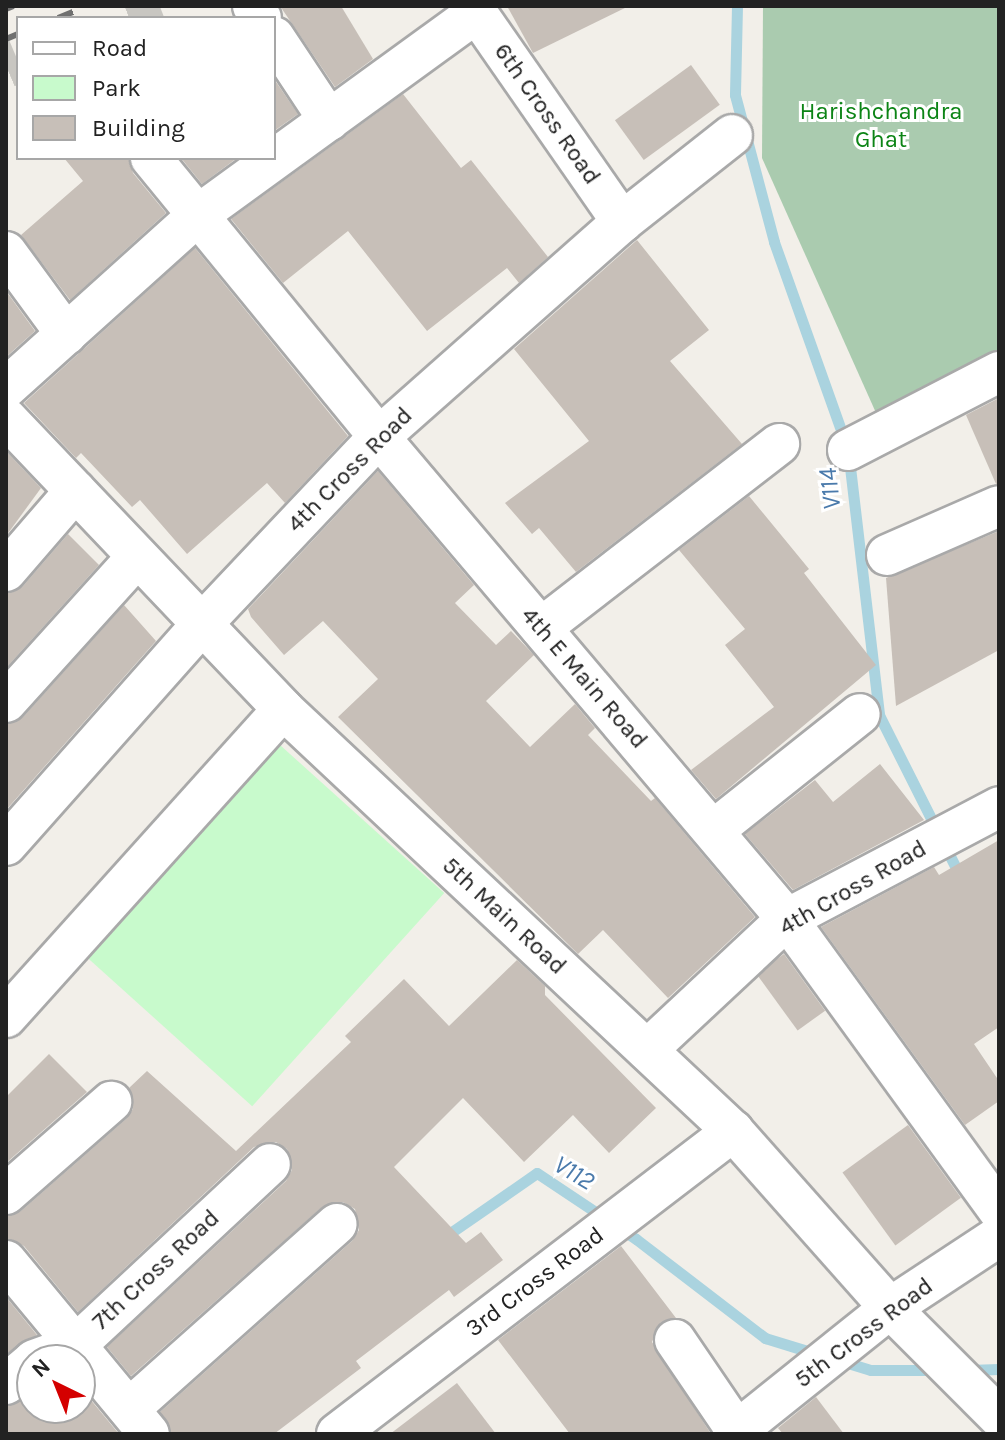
<!DOCTYPE html>
<html>
<head>
<meta charset="utf-8">
<style>
  body { margin:0 }
  #map { position:relative; width:1005px; height:1440px; overflow:hidden; background:#f2efe9; font-family:Karla,sans-serif }
  div>[style] { position:absolute }
  .cemetery>* { inset:0; background:#aacbaf }
  .park>* { inset:0; background:#c8facc; transform-origin:0 0 }
  .stream>* { height:11px; margin:-5.5px; padding:0 5.5px; transform-origin:5.5px; border-radius:5.5px; background:#aad3df }
  .building>* { inset:0; background:#c7bfb8; transform-origin:0 0 }
  .secondary-tunnel>* { height:44px; margin-top:-22px; transform-origin:0; background:repeating-linear-gradient(90deg,#c8c6c1 0 44px,transparent 0 66px) }
  .roads { filter:drop-shadow(2px 0 #a9a9a9) drop-shadow(-2px 0 #a9a9a9) drop-shadow(0 2px #a9a9a9) drop-shadow(0 -2px #a9a9a9) }
  .street>* { height:40px; margin:-20px; padding:0 20px; transform-origin:20px; border-radius:20px; background:#fff }
  .rail>* { height:6px; margin-top:-3px; transform-origin:0; background:repeating-linear-gradient(90deg,#707070 0 16px,transparent 0 32px) }
  span { translate:-50% -50%; white-space:nowrap; text-align:center; line-height:1.15; -webkit-text-stroke:6px #fff; paint-order:stroke }
  .park-label { font-size:24px; color:#0c8416 }
  .street-label { font-size:24px; color:#222 }
  .water-label { font-size:26px; color:#4a7aab; font-style:italic }
  .frame { position:absolute; inset:0; border:8px solid #222; pointer-events:none }
  .legend { position:absolute; left:16px; top:16px; width:260px; height:144px; box-sizing:border-box; background:#fff; border:2px solid #a7a7a7; margin:0; padding:10px 14px; list-style:none; font-size:24px; color:#222 }
  .legend li { display:flex; align-items:center; gap:16px; height:40px }
  .legend b { width:40px; border:2px solid #a7a7a7 }
  .north { position:absolute; left:16px; top:1344px; width:80px; height:80px; box-sizing:border-box; background:#fff; border:2px solid #a7a7a7; border-radius:50%; rotate:317deg; font-size:22px; font-weight:700; line-height:32px; text-align:center; color:#222 }
  .north::after { content:''; display:block; margin:auto; width:28px; height:36px; background:#d40000; clip-path:polygon(50% 0,100% 100%,50% 72%,0 100%) }
</style>
</head>
<body>
<div id="map">
  <div class="cemetery">
    <i style="clip-path:polygon(763px 6px,999px 6px,999px 372px,881px 424px,762px 158px)"></i>
  </div>
  <div class="park">
    <i style="left:280px;top:745px;width:221px;height:287px;rotate:42deg"></i>
  </div>
  <div class="stream">
    <i style="left:737px;top:6px;width:89px;rotate:91.3deg"></i>
    <i style="left:735px;top:95px;width:152px;rotate:75.1deg"></i>
    <i style="left:774px;top:242px;width:221px;rotate:70.4deg"></i>
    <i style="left:848px;top:450px;width:267px;rotate:83.3deg"></i>
    <i style="left:879px;top:715px;width:182px;rotate:63.3deg"></i>
    <i style="left:443px;top:1238px;width:114px;rotate:-34.7deg"></i>
    <i style="left:537px;top:1173px;width:119px;rotate:33.7deg"></i>
    <i style="left:636px;top:1239px;width:163px;rotate:37.5deg"></i>
    <i style="left:765px;top:1338px;width:54px;rotate:17.1deg"></i>
    <i style="left:838px;top:1360px;width:34px;rotate:17deg"></i>
    <i style="left:871px;top:1370px;width:68px"></i>
    <i style="left:968px;top:1370px;width:31px;rotate:-2deg"></i>
  </div>
  <div class="building">
    <i style="clip-path:polygon(280px 6px,341px 6px,373px 59px,335px 87px)"></i>
    <i style="clip-path:polygon(507px 6px,629px 6px,533px 53px)"></i>
    <i style="left:691px;top:65px;width:49px;height:94px;rotate:54deg"></i>
    <i style="clip-path:polygon(274px 79px,298px 114px,274px 131px)"></i>
    <i style="clip-path:polygon(403px 94px,461px 168px,471px 160px,548px 257px,519px 283px,507px 268px,427px 331px,348px 231px,283px 283px,231px 219px)"></i>
    <i style="clip-path:polygon(64px 158px,129px 158px,133px 173px,166px 213px,70px 300px,21px 235px,83px 181px)"></i>
    <i style="clip-path:polygon(181px 158px,237px 158px,202px 184px)"></i>
    <i style="clip-path:polygon(637px 240px,709px 330px,670px 361px,742px 444px,576px 572px,539px 528px,532px 534px,505px 503px,589px 441px,514px 349px)"></i>
    <i style="clip-path:polygon(195px 248px,348px 436px,285px 503px,267px 483px,187px 554px,140px 500px,132px 507px,81px 453px,76px 458px,24px 403px)"></i>
    <i style="clip-path:polygon(6px 291px,35px 331px,6px 357px)"></i>
    <i style="clip-path:polygon(999px 398px,999px 483px,996px 484px,966px 415px)"></i>
    <i style="clip-path:polygon(6px 451px,41px 488px,6px 536px)"></i>
    <i style="clip-path:polygon(378px 471px,474px 585px,455px 603px,496px 645px,511px 631px,534px 655px,486px 701px,530px 747px,575px 704px,595px 728px,588px 735px,651px 801px,655px 798px,755px 917px,668px 998px,603px 930px,578px 954px,338px 717px,378px 679px,323px 621px,284px 655px,251px 617px,248px 609px)"></i>
    <i style="clip-path:polygon(749px 496px,809px 569px,804px 573px,876px 665px,716px 799px,691px 770px,774px 707px,725px 645px,745px 629px,679px 550px)"></i>
    <i style="clip-path:polygon(999px 531px,999px 650px,896px 706px,886px 578px)"></i>
    <i style="clip-path:polygon(68px 534px,99px 565px,6px 668px,6px 593px,23px 586px)"></i>
    <i style="clip-path:polygon(124px 605px,156px 641px,6px 810px,6px 724px,23px 717px)"></i>
    <i style="clip-path:polygon(880px 764px,924px 820px,793px 890px,745px 834px,815px 780px,833px 802px)"></i>
    <i style="clip-path:polygon(999px 840px,999px 1027px,974px 1044px,999px 1081px,999px 1101px,965px 1125px,821px 927px,934px 867px,939px 875px)"></i>
    <i style="left:784px;top:954px;width:70px;height:34px;rotate:54deg"></i>
    <i style="clip-path:polygon(517px 960px,545px 986px,545px 995px,656px 1108px,609px 1153px,573px 1115px,524px 1162px,463px 1098px,394px 1167px,466px 1243px,481px 1232px,503px 1260px,454px 1297px,449px 1290px,356px 1361px,361px 1368px,274px 1434px,171px 1434px,160px 1412px,352px 1241px,359px 1230px,355px 1209px,343px 1202px,322px 1207px,131px 1376px,107px 1347px,286px 1181px,292px 1170px,287px 1149px,276px 1142px,254px 1147px,78px 1312px,24px 1246px,6px 1239px,6px 1216px,21px 1211px,126px 1119px,133px 1109px,129px 1088px,147px 1071px,236px 1151px,351px 1042px,345px 1036px,404px 979px,449px 1026px)"></i>
    <i style="clip-path:polygon(49px 1054px,87px 1092px,6px 1163px,6px 1097px)"></i>
    <i style="left:908px;top:1125px;width:90px;height:81px;rotate:54deg"></i>
    <i style="clip-path:polygon(621px 1246px,676px 1318px,661px 1322px,652px 1342px,711px 1434px,570px 1434px,498px 1340px)"></i>
    <i style="clip-path:polygon(6px 1297px,37px 1335px,6px 1354px)"></i>
    <i style="clip-path:polygon(457px 1383px,496px 1434px,390px 1434px)"></i>
    <i style="clip-path:polygon(80px 1387px,119px 1434px,6px 1434px,6px 1406px,32px 1392px,32px 1408px,80px 1408px)"></i>
    <i style="clip-path:polygon(816px 1397px,844px 1434px,783px 1434px,778px 1428px)"></i>
  </div>
  <div class="secondary-tunnel">
    <i style="left:129px;top:18px;width:33px;rotate:-21deg"></i>
    <i style="left:6px;top:66px;width:13px;rotate:-23deg"></i>
  </div>
  <div class="roads">
    <div class="street">
      <i style="left:253px;top:6px;width:14px;rotate:56deg"></i>
      <i style="left:472px;top:6px;width:263px;rotate:55.2deg"></i>
      <i style="left:274px;top:37px;width:100px;rotate:56.5deg"></i>
      <i style="left:151px;top:158px;width:360px;rotate:50.7deg"></i>
      <i style="left:379px;top:437px;width:631px;rotate:49.75deg"></i>
      <i style="left:787px;top:919px;width:361px;rotate:54deg"></i>
      <i style="left:6px;top:252px;width:102px;rotate:53.8deg"></i>
      <i style="left:6px;top:388px;width:258px;rotate:-42deg"></i>
      <i style="left:198px;top:215px;width:344px;rotate:-36deg"></i>
      <i style="left:6px;top:418px;width:402px;rotate:46.4deg"></i>
      <i style="left:283px;top:709px;width:617px;rotate:43.16deg"></i>
      <i style="left:733px;top:1131px;width:237px;rotate:48.4deg"></i>
      <i style="left:890px;top:1308px;width:154px;rotate:45deg"></i>
      <i style="left:848px;top:450px;width:170px;rotate:-27.3deg"></i>
      <i style="left:887px;top:555px;width:122px;rotate:-23.6deg"></i>
      <i style="left:6px;top:571px;width:106px;rotate:-49.2deg"></i>
      <i style="left:541px;top:628px;width:301px;rotate:-37.7deg"></i>
      <i style="left:6px;top:702px;width:194px;rotate:-47.9deg"></i>
      <i style="left:714px;top:830px;width:186px;rotate:-38.5deg"></i>
      <i style="left:6px;top:845px;width:294px;rotate:-48.4deg"></i>
      <i style="left:201px;top:625px;width:259px;rotate:-46.6deg"></i>
      <i style="left:379px;top:437px;width:324px;rotate:-41.5deg"></i>
      <i style="left:622px;top:222px;width:140px;rotate:-38.3deg"></i>
      <i style="left:6px;top:1017px;width:414px;rotate:-48deg"></i>
      <i style="left:647px;top:1050px;width:192px;rotate:-43.1deg"></i>
      <i style="left:787px;top:919px;width:240px;rotate:-27.8deg"></i>
      <i style="left:6px;top:1194px;width:140px;rotate:-41.2deg"></i>
      <i style="left:6px;top:1261px;width:224px;rotate:50.4deg"></i>
      <i style="left:675px;top:1340px;width:114px;rotate:55.8deg"></i>
      <i style="left:34px;top:1360px;width:45px;rotate:-19.7deg"></i>
      <i style="left:76px;top:1345px;width:265px;rotate:-43deg"></i>
      <i style="left:6px;top:1384px;width:34px;rotate:-40deg"></i>
      <i style="left:129px;top:1409px;width:278px;rotate:-41.7deg"></i>
      <i style="left:337px;top:1434px;width:499px;rotate:-37.4deg"></i>
      <i style="left:733px;top:1434px;width:201px;rotate:-38.7deg"></i>
      <i style="left:890px;top:1308px;width:131px;rotate:-33.4deg"></i>
    </div>
  </div>
  <div class="rail">
    <i style="left:6px;top:9px;width:8px;rotate:-23deg"></i>
    <i style="left:58px;top:18px;width:31px;rotate:-22deg"></i>
    <i style="left:6px;top:39px;width:13px;rotate:-23deg"></i>
  </div>
  <div class="park-label">
    <span style="left:881px;top:126px">Harishchandra<br>Ghat</span>
  </div>
  <div class="street-label">
    <span style="left:547px;top:114px;rotate:55deg">6th Cross Road</span>
    <span style="left:350px;top:470px;rotate:-45deg">4th Cross Road</span>
    <span style="left:584px;top:678px;rotate:49deg">4th E Main Road</span>
    <span style="left:853px;top:888px;rotate:-30deg">4th Cross Road</span>
    <span style="left:504px;top:916px;rotate:43deg">5th Main Road</span>
    <span style="left:156px;top:1270px;rotate:-43deg">7th Cross Road</span>
    <span style="left:535px;top:1282px;rotate:-37deg">3rd Cross Road</span>
    <span style="left:864px;top:1333px;rotate:-37deg">5th Cross Road</span>
  </div>
  <div class="water-label">
    <span style="left:830px;top:489px;rotate:-97deg">V114</span>
    <span style="left:574px;top:1173px;rotate:31deg">V112</span>
  </div>
  <div class="frame"></div>
  <ul class="legend">
  <li><b style="height:10px;background:#fff"></b>Road</li>
  <li><b style="height:22px;background:#c8facc"></b>Park</li>
  <li><b style="height:22px;background:#c7bfb8"></b>Building</li>
  </ul>
  <div class="north">N</div>
</div>
</body>
</html>
